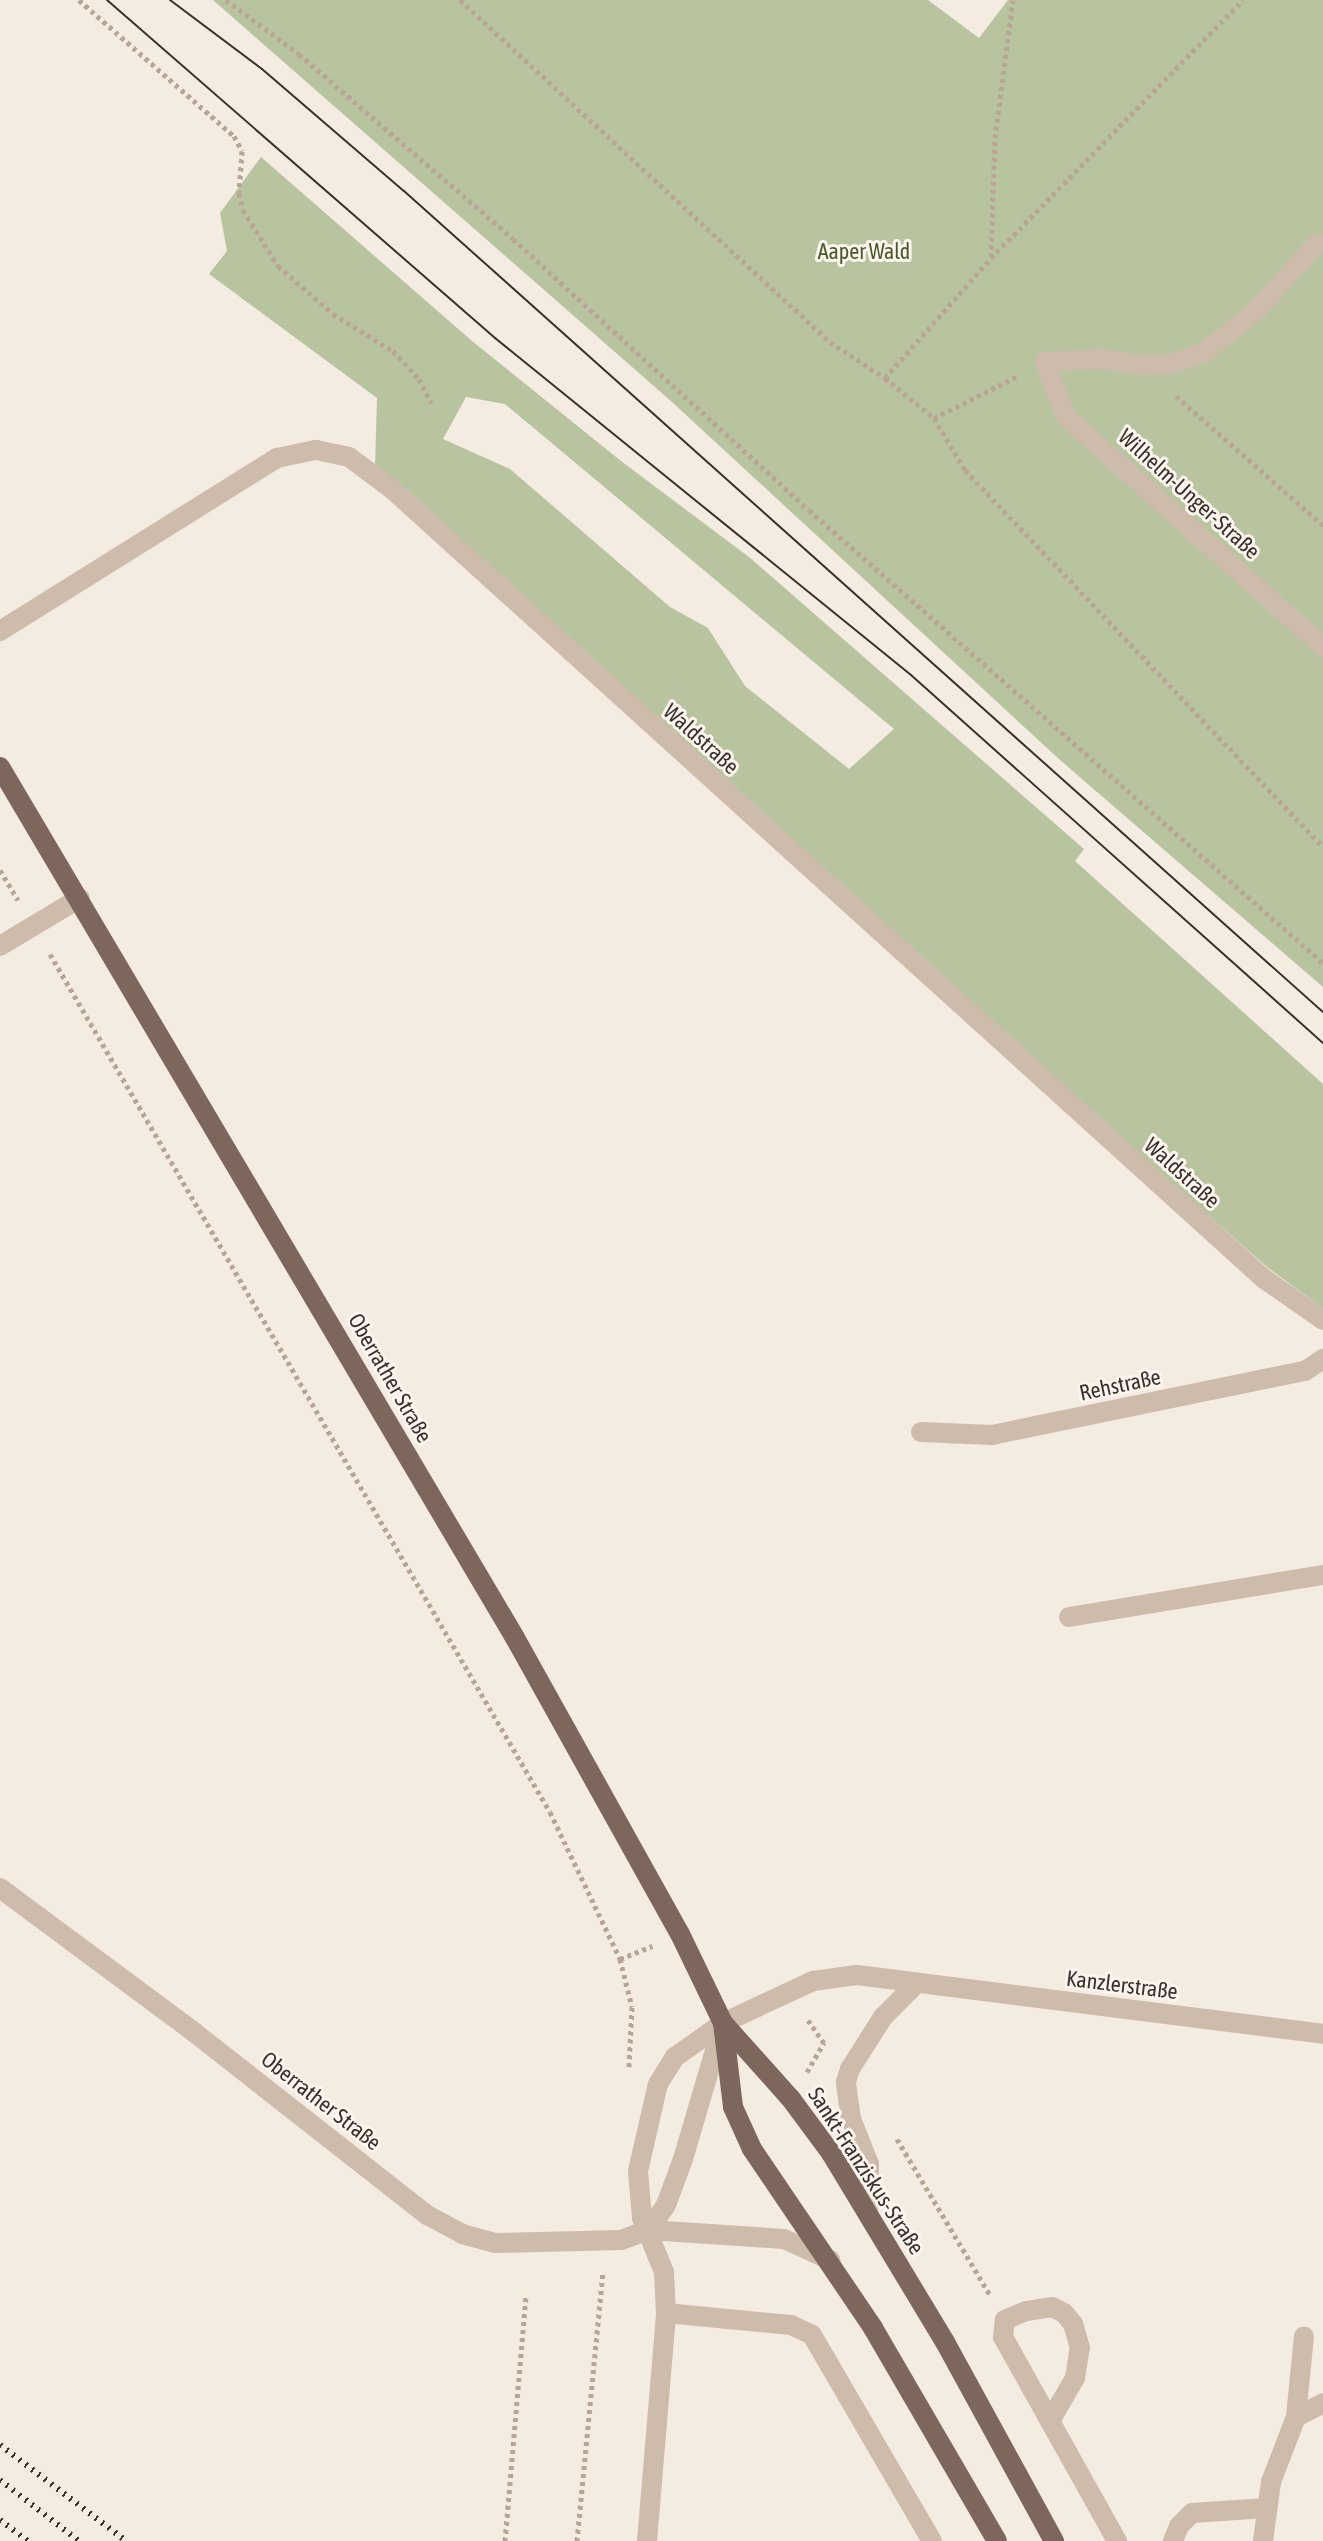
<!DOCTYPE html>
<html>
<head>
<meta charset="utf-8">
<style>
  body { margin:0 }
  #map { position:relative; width:1323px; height:2541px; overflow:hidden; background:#f4ebe1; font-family:"Asap Condensed",sans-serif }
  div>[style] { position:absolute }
  .green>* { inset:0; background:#b8c4a0 }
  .path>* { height:5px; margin-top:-2.5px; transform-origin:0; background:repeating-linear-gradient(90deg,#b9a596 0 4px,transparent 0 8px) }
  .minor>* { height:20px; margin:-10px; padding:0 10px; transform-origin:10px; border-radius:10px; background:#cdbbac }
  .major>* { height:20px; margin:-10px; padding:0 10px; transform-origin:10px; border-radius:10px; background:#7d675c }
  .tram>* { height:2px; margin:-1px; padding:0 1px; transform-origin:1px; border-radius:1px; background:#3b302b }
  .rail>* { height:6px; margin-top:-3px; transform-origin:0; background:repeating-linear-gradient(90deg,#3b302b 0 2px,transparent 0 8px) }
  span { translate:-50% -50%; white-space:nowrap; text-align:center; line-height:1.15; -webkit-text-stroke:6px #fbf5ee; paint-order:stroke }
  .park-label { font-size:22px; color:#4a5a2e }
  .street-label { font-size:22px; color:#3b302b }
</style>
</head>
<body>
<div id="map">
  <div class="green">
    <i style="clip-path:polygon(213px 0,928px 0,979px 38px,1008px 0,1323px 0,1323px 987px,1060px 760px,672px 402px)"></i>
    <i style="clip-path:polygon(evenodd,261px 157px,472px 341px,621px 461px,749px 557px,1084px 849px,1075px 861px,1323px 1084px,1323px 1308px,1268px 1268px,1104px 1123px,375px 468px,377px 398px,209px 274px,227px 251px,220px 213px,261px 157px,466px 397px,505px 404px,894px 729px,849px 769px,745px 686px,708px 628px,670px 607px,510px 469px,443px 439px,466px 397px)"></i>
  </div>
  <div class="path">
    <i style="left:79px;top:0;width:206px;rotate:41.3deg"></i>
    <i style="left:234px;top:136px;width:17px;rotate:62deg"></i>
    <i style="left:242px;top:151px;width:42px;rotate:94.1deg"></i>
    <i style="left:239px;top:193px;width:17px;rotate:77deg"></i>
    <i style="left:243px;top:210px;width:66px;rotate:58deg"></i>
    <i style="left:278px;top:266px;width:73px;rotate:41.1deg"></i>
    <i style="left:333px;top:314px;width:70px;rotate:31.7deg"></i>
    <i style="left:393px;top:351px;width:38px;rotate:47deg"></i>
    <i style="left:419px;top:379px;width:27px;rotate:63deg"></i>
    <i style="left:226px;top:0;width:91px;rotate:36.5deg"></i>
    <i style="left:299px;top:54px;width:283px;rotate:40.8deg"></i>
    <i style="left:513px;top:239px;width:401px;rotate:42.5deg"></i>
    <i style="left:809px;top:510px;width:685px;rotate:41.39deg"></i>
    <i style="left:460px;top:0;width:504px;rotate:42.75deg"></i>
    <i style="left:830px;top:342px;width:66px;rotate:33.2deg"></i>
    <i style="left:885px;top:378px;width:63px;rotate:39.2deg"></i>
    <i style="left:934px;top:418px;width:92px;rotate:-26.6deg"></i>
    <i style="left:991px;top:257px;width:119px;rotate:-88.1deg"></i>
    <i style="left:995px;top:138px;width:139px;rotate:-82.6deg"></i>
    <i style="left:885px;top:378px;width:160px;rotate:-48.5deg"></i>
    <i style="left:991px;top:258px;width:361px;rotate:-45.7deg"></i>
    <i style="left:1176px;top:396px;width:196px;rotate:41.3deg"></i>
    <i style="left:934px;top:418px;width:61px;rotate:59.2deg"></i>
    <i style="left:965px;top:470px;width:520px;rotate:46.48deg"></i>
    <i style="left:0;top:870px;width:35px;rotate:59deg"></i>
    <i style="left:50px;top:954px;width:993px;rotate:59.77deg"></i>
    <i style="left:550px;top:1812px;width:163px;rotate:64.5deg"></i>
    <i style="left:620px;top:1959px;width:49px;rotate:76deg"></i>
    <i style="left:632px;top:2007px;width:60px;rotate:92.9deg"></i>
    <i style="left:620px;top:1959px;width:35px;rotate:-22deg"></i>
    <i style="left:807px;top:2072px;width:34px;rotate:-60deg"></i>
    <i style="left:824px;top:2043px;width:28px;rotate:-125deg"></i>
    <i style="left:897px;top:2139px;width:182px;rotate:59.2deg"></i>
    <i style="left:505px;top:2541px;width:246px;rotate:-85.1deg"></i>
    <i style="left:577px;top:2541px;width:271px;rotate:-84.5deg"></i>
  </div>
  <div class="minor">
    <i style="left:1316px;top:244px;width:84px;rotate:131.6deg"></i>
    <i style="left:1260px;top:307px;width:72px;rotate:140.6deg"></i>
    <i style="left:1204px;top:353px;width:35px;rotate:162deg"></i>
    <i style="left:1171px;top:364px;width:30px;rotate:178deg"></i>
    <i style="left:1141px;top:365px;width:40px;rotate:-171.5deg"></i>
    <i style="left:1101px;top:359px;width:56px;rotate:176.9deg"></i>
    <i style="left:1045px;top:362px;width:59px;rotate:69.1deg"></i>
    <i style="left:1066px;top:417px;width:345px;rotate:41.8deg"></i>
    <i style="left:0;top:631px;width:327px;rotate:-32deg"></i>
    <i style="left:277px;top:458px;width:40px;rotate:-12deg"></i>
    <i style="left:316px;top:450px;width:34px;rotate:12deg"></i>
    <i style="left:349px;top:457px;width:54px;rotate:36.7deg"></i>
    <i style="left:392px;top:489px;width:1175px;rotate:42.17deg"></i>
    <i style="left:1263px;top:1278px;width:73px;rotate:35deg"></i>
    <i style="left:0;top:946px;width:93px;rotate:-31deg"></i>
    <i style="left:921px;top:1432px;width:71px;rotate:2.4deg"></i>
    <i style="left:992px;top:1435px;width:319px;rotate:-11.6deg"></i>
    <i style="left:1305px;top:1371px;width:22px;rotate:-34deg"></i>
    <i style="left:1069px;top:1617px;width:257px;rotate:-9.4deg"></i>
    <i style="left:0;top:1888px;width:243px;rotate:36.6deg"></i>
    <i style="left:195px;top:2033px;width:295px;rotate:38.1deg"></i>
    <i style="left:427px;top:2215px;width:40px;rotate:28deg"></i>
    <i style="left:462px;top:2234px;width:34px;rotate:15deg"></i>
    <i style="left:495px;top:2243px;width:126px;rotate:-1.4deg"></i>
    <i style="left:621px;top:2240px;width:30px;rotate:-20deg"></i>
    <i style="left:649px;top:2230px;width:135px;rotate:3.8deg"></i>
    <i style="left:784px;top:2239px;width:51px;rotate:24.5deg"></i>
    <i style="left:868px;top:2213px;width:49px;rotate:-88.8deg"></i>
    <i style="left:869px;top:2164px;width:48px;rotate:-111.8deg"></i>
    <i style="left:851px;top:2119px;width:37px;rotate:-98deg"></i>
    <i style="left:846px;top:2082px;width:14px;rotate:-73deg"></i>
    <i style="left:850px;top:2069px;width:62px;rotate:-57.6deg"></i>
    <i style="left:883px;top:2017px;width:47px;rotate:-45deg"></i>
    <i style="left:649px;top:2230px;width:30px;rotate:-56deg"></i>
    <i style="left:666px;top:2205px;width:49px;rotate:-69.7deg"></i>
    <i style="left:683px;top:2159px;width:142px;rotate:-73.6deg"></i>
    <i style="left:666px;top:2313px;width:126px;rotate:5.5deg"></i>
    <i style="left:791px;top:2325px;width:23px;rotate:25deg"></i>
    <i style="left:812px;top:2335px;width:238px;rotate:59.8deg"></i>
    <i style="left:1296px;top:2417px;width:30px;rotate:-27deg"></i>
    <i style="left:1050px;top:2421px;width:50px;rotate:-59.8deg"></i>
    <i style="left:1075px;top:2378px;width:30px;rotate:-81deg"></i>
    <i style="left:1080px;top:2348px;width:25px;rotate:-106deg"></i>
    <i style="left:1073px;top:2324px;width:14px;rotate:-129deg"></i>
    <i style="left:1064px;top:2313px;width:13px;rotate:-153deg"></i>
    <i style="left:1052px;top:2307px;width:26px;rotate:171deg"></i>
    <i style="left:1026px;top:2311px;width:23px;rotate:157deg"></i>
    <i style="left:1005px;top:2320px;width:17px;rotate:97deg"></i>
    <i style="left:1003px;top:2337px;width:234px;rotate:60.8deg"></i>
    <i style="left:647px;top:2541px;width:229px;rotate:-85.2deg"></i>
    <i style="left:666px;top:2313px;width:41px;rotate:-92.8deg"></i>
    <i style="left:664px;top:2272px;width:58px;rotate:-112.2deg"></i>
    <i style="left:642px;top:2218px;width:47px;rotate:-94.9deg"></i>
    <i style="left:638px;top:2171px;width:89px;rotate:-77.1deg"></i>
    <i style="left:658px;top:2084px;width:32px;rotate:-58deg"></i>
    <i style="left:675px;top:2057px;width:59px;rotate:-35.3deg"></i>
    <i style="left:723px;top:2023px;width:99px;rotate:-25deg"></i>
    <i style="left:813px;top:1981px;width:44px;rotate:-7.8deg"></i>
    <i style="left:857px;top:1975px;width:470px;rotate:7.2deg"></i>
    <i style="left:1173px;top:2541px;width:16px;rotate:-68deg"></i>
    <i style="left:1179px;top:2526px;width:18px;rotate:-45deg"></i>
    <i style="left:1192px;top:2513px;width:75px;rotate:-3.8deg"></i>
    <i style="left:1263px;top:2541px;width:60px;rotate:-82.3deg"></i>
    <i style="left:1271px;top:2482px;width:70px;rotate:-69deg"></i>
    <i style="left:1296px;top:2417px;width:81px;rotate:-84.4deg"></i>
  </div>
  <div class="major">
    <i style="left:0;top:767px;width:1010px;rotate:59.4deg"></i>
    <i style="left:514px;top:1636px;width:341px;rotate:60.9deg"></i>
    <i style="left:680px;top:1934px;width:99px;rotate:64.2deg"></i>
    <i style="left:723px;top:2023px;width:102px;rotate:48.2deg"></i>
    <i style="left:791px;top:2099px;width:67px;rotate:53.5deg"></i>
    <i style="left:831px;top:2153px;width:221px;rotate:58.9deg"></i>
    <i style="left:945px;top:2342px;width:227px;rotate:61.3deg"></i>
    <i style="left:723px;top:2023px;width:85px;rotate:83.2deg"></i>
    <i style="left:733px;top:2107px;width:46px;rotate:65.7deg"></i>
    <i style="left:752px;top:2149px;width:216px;rotate:55.9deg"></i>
    <i style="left:873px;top:2328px;width:246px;rotate:59.8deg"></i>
  </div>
  <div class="tram">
    <i style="left:107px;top:0;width:515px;rotate:41.06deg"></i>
    <i style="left:495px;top:338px;width:535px;rotate:39.01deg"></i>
    <i style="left:911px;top:675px;width:552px;rotate:41.77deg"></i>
    <i style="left:170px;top:0;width:115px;rotate:36.9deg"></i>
    <i style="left:262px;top:69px;width:187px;rotate:40.7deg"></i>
    <i style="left:404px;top:191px;width:1232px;rotate:41.78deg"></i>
  </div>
  <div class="rail">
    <i style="left:0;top:2445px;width:158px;rotate:37.3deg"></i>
    <i style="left:0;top:2480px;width:100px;rotate:37.7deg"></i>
    <i style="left:0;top:2520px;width:35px;rotate:37deg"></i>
  </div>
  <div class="park-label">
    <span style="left:864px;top:252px">Aaper Wald</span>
  </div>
  <div class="street-label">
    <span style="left:1189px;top:494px;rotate:42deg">Wilhelm-Unger-Straße</span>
    <span style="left:701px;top:739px;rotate:42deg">Waldstraße</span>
    <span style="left:1182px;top:1173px;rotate:42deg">Waldstraße</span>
    <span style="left:390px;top:1378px;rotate:60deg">Oberrather Straße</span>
    <span style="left:1120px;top:1385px;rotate:-12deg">Rehstraße</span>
    <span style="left:1122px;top:1985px;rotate:7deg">Kanzlerstraße</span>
    <span style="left:321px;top:2101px;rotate:38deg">Oberrather Straße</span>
    <span style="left:866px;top:2171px;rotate:57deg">Sankt-Franziskus-Straße</span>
  </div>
</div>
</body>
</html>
